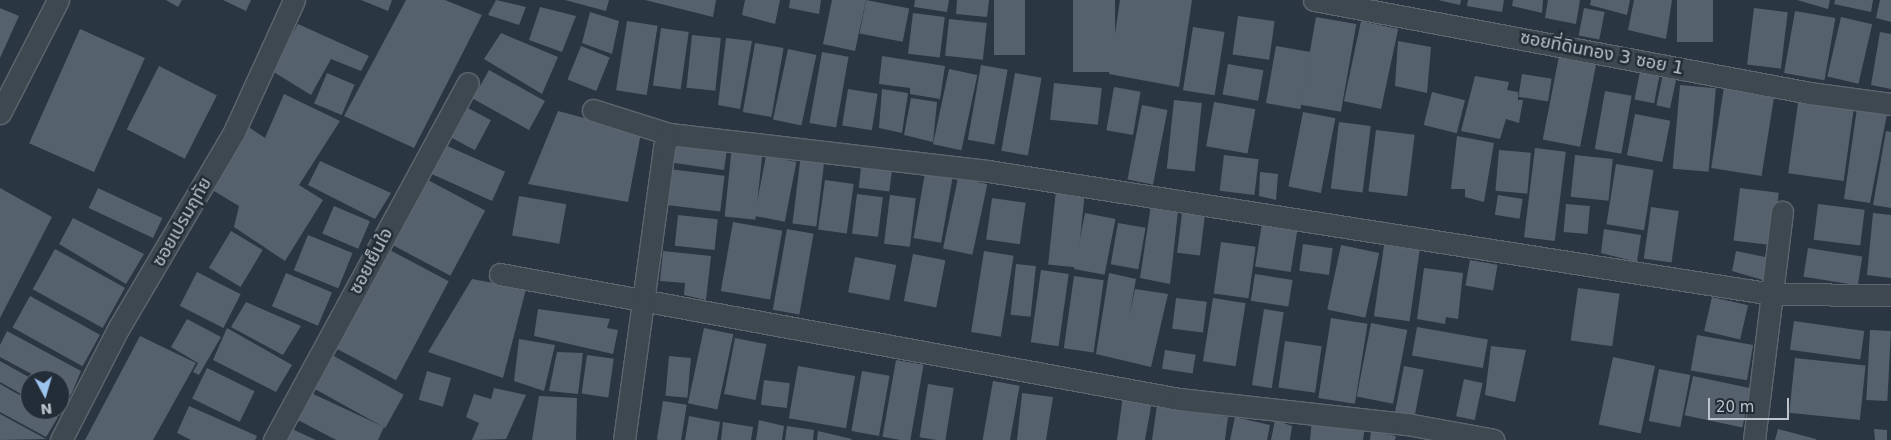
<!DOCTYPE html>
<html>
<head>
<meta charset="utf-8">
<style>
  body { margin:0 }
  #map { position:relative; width:1891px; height:440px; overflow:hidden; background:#2a3641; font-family:"DejaVu Sans","Noto Sans Thai",sans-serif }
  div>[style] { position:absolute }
  .building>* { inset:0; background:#56616e; transform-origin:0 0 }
  .roads { filter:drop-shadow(1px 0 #5d666f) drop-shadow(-1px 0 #5d666f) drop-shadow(0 1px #5d666f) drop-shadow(0 -1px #5d666f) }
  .street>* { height:21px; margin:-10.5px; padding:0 10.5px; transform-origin:10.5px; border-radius:10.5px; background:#3e4851 }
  span { translate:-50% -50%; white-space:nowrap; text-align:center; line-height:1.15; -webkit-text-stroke:5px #232d37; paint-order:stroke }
  .street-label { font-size:18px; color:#bcc3cb }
  .north { position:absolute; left:20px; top:370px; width:50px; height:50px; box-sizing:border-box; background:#232d37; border:1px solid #606972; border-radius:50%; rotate:174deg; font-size:14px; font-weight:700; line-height:20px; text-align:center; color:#bcc3cb }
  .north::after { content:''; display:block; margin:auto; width:18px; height:22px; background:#9dc3ef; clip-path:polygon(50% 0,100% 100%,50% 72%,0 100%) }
  .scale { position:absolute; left:1708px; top:398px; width:81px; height:22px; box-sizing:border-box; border:2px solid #bcc3cb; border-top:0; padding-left:6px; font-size:15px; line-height:18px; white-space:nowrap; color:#bcc3cb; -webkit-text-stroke:4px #232d37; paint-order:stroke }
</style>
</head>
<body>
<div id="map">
  <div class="building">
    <i style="clip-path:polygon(166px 0,182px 0,178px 7px)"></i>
    <i style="clip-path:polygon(223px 0,251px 0,246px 11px)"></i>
    <i style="clip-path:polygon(361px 0,392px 0,388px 11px)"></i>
    <i style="clip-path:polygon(406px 0,445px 0,482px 15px,414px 148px,344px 116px)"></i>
    <i style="clip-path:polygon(496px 0,526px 7px,519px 25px,488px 15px)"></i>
    <i style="clip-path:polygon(565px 0,609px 0,606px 11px)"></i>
    <i style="clip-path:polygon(645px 0,716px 0,713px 17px)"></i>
    <i style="clip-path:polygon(745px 0,780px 0,775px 24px,742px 15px)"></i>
    <i style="clip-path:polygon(790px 0,821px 0,819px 14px,789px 8px)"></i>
    <i style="clip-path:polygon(832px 0,866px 0,855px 51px,823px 44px)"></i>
    <i style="left:866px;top:0;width:44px;height:34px;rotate:11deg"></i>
    <i style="clip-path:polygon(915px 0,949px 0,947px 12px,914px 7px)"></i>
    <i style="clip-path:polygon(957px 0,989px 0,987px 17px,956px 14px)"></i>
    <i style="left:994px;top:0;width:31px;height:55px"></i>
    <i style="left:1073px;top:0;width:42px;height:72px"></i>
    <i style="clip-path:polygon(1120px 0,1192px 0,1179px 87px,1109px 74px)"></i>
    <i style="clip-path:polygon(1438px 0,1461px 0,1460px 5px)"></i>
    <i style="clip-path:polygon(1468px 0,1504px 0,1502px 12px,1467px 6px)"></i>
    <i style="clip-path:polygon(1513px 0,1543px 0,1542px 13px,1512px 6px)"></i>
    <i style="clip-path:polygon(1548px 0,1580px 0,1576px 24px,1545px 18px)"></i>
    <i style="clip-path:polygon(1591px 0,1630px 0,1627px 15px,1590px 5px)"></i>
    <i style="clip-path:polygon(1634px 0,1672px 0,1666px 39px,1628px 30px)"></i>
    <i style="left:1677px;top:0;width:36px;height:42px"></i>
    <i style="clip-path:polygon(1797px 0,1830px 0,1828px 9px)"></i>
    <i style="clip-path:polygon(1835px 0,1873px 0,1871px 12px,1834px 4px)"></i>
    <i style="clip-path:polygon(1880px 0,1891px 0,1891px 22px,1876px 18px)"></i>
    <i style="clip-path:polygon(540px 7px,576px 16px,562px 52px,529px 40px)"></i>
    <i style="clip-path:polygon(0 8px,19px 16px,0 58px)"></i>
    <i style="left:1584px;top:8px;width:21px;height:28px;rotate:11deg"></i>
    <i style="left:1754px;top:8px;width:34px;height:57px;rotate:7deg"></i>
    <i style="left:1795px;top:11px;width:41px;height:63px;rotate:10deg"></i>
    <i style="clip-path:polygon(590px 12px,619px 21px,612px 54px,582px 43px)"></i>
    <i style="left:913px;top:13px;width:32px;height:41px;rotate:7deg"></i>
    <i style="left:1238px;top:16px;width:37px;height:39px;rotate:8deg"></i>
    <i style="left:1316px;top:17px;width:41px;height:89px;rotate:10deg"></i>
    <i style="left:1841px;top:17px;width:32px;height:61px;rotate:13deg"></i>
    <i style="left:949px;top:19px;width:38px;height:37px;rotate:6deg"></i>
    <i style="left:627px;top:21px;width:31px;height:70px;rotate:9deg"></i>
    <i style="left:1361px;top:21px;width:38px;height:82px;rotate:12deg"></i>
    <i style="clip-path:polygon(298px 24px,369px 56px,361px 71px,331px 59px,311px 95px,272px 71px)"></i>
    <i style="left:1193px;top:27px;width:32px;height:64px;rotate:9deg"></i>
    <i style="left:661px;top:28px;width:28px;height:58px;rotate:8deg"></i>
    <i style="left:80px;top:29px;width:71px;height:125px;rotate:24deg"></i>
    <i style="clip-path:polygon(1880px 32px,1891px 34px,1891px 89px,1871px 85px)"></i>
    <i style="clip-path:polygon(501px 33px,558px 57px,542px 94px,484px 59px)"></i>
    <i style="left:692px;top:35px;width:29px;height:53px;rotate:6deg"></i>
    <i style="clip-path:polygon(726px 38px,752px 41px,740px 109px,718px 105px)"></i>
    <i style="clip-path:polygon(1398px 41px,1431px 47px,1427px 93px,1395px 86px)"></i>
    <i style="left:755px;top:43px;width:29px;height:70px;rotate:10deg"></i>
    <i style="left:581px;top:46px;width:31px;height:36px;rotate:22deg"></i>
    <i style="left:1276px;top:46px;width:35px;height:58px;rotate:10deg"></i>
    <i style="left:788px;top:49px;width:29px;height:72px;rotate:12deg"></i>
    <i style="left:822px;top:52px;width:27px;height:72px;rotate:10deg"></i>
    <i style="clip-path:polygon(882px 56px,945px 66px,940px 99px,910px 94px,910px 88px,879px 84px)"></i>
    <i style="left:1559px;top:56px;width:38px;height:85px;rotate:11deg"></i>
    <i style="left:1228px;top:64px;width:36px;height:31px;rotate:10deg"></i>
    <i style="left:981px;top:65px;width:27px;height:76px;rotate:10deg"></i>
    <i style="left:159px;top:66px;width:65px;height:71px;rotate:27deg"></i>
    <i style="left:949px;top:69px;width:29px;height:77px;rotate:12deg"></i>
    <i style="left:489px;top:70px;width:64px;height:33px;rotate:29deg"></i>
    <i style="left:1640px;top:71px;width:20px;height:29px;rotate:11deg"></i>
    <i style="left:327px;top:73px;width:30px;height:33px;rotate:23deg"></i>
    <i style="left:1015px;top:73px;width:27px;height:79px;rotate:10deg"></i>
    <i style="left:1522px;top:74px;width:30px;height:23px;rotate:9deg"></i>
    <i style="left:1663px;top:74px;width:14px;height:32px;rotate:12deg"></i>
    <i style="clip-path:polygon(1475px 76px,1509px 82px,1507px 90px,1518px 92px,1518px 100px,1523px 100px,1519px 123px,1506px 119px,1500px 139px,1461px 131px)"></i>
    <i style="left:1054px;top:83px;width:48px;height:37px;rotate:6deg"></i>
    <i style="left:1680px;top:85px;width:36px;height:84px;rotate:5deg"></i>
    <i style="left:1114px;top:87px;width:27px;height:44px;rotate:10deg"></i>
    <i style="left:1724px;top:87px;width:51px;height:82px;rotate:9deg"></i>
    <i style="left:848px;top:89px;width:30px;height:37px;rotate:9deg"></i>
    <i style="clip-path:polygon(882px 89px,908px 93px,902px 133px,879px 128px)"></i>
    <i style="left:1605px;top:91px;width:27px;height:59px;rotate:10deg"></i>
    <i style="left:1432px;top:92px;width:34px;height:34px;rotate:14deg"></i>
    <i style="clip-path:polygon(284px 94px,340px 121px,299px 185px,323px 200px,285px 261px,234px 227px,239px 206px,209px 188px,247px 126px,265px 138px)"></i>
    <i style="left:1799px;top:96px;width:56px;height:78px;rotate:8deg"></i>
    <i style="clip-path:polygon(911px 98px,937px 102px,933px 142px,904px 135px)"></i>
    <i style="left:1174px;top:100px;width:28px;height:69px;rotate:6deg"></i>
    <i style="left:1214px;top:102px;width:42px;height:45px;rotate:10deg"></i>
    <i style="left:1142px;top:105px;width:26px;height:76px;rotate:11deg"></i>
    <i style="left:468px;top:108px;width:26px;height:34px;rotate:28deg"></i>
    <i style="clip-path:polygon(1857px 108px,1887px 114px,1870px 203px,1844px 199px)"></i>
    <i style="clip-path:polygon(558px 111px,641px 133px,628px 202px,528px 184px)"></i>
    <i style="left:1303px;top:112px;width:33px;height:76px;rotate:11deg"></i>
    <i style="left:1635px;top:114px;width:36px;height:42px;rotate:11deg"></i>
    <i style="left:1339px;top:122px;width:32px;height:67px;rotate:7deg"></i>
    <i style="left:1376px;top:130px;width:39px;height:62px;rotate:7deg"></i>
    <i style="clip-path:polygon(1886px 131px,1891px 132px,1891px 208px,1873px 205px)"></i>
    <i style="clip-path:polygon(1457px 136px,1494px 143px,1484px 202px,1465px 197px,1465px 189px,1451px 189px)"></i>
    <i style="left:676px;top:138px;width:52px;height:25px;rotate:8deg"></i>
    <i style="left:443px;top:144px;width:68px;height:32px;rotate:24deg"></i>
    <i style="left:732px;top:146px;width:31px;height:71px;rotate:6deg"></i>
    <i style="left:1535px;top:148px;width:31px;height:90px;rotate:7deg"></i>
    <i style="left:1499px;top:150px;width:32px;height:41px;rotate:5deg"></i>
    <i style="left:801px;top:154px;width:24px;height:70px;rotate:7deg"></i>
    <i style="left:1224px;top:155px;width:35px;height:36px;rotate:7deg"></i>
    <i style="left:1575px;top:155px;width:38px;height:42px;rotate:6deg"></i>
    <i style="left:766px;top:156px;width:31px;height:61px;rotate:11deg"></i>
    <i style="left:862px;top:160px;width:31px;height:28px;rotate:7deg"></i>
    <i style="clip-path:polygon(320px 161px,391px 193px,375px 219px,308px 185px)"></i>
    <i style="left:1616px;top:164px;width:38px;height:61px;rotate:9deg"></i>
    <i style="left:669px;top:169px;width:56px;height:36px;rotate:7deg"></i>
    <i style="clip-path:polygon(1260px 172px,1278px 174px,1276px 200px,1259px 196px)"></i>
    <i style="left:925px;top:173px;width:28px;height:66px;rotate:10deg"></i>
    <i style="left:958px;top:178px;width:30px;height:72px;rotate:12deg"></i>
    <i style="left:426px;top:179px;width:67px;height:74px;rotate:28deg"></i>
    <i style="left:825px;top:180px;width:29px;height:50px;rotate:8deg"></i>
    <i style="clip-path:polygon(0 188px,52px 217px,0 318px)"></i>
    <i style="left:98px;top:188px;width:71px;height:22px;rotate:25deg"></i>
    <i style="left:1740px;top:188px;width:39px;height:53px;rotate:7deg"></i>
    <i style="left:1056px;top:190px;width:29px;height:75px;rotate:6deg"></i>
    <i style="left:857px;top:194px;width:26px;height:40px;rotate:7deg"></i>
    <i style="left:890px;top:195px;width:26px;height:49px;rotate:7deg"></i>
    <i style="left:1498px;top:195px;width:25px;height:20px;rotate:9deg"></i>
    <i style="left:519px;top:196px;width:48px;height:40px;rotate:10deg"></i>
    <i style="left:992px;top:198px;width:34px;height:42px;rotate:8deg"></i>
    <i style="left:1566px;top:204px;width:24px;height:28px;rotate:5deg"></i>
    <i style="left:1818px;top:204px;width:47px;height:36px;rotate:7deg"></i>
    <i style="clip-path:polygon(1151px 205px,1178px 211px,1170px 284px,1140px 278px)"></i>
    <i style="left:334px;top:206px;width:39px;height:30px;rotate:23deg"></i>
    <i style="left:1651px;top:207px;width:28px;height:52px;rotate:8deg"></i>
    <i style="left:1085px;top:213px;width:31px;height:57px;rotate:11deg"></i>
    <i style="left:1182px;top:213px;width:23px;height:40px;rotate:7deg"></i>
    <i style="clip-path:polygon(1873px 213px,1891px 215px,1891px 278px,1867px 275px)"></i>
    <i style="left:678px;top:215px;width:40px;height:31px;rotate:6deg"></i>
    <i style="clip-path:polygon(73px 218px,144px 254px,126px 284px,59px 244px)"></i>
    <i style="left:733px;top:222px;width:50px;height:70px;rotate:10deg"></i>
    <i style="left:1118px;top:223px;width:28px;height:42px;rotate:10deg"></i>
    <i style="left:1262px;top:223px;width:36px;height:44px;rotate:9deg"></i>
    <i style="left:787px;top:229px;width:27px;height:82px;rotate:10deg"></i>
    <i style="clip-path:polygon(1604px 229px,1641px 235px,1637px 262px,1601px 253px)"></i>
    <i style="left:231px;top:231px;width:37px;height:43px;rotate:31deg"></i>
    <i style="left:308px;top:235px;width:48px;height:38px;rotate:22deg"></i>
    <i style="left:1221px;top:242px;width:35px;height:52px;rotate:8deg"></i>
    <i style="left:1303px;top:244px;width:30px;height:27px;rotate:8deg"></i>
    <i style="left:1341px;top:245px;width:39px;height:66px;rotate:12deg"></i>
    <i style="left:1384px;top:245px;width:36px;height:72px;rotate:8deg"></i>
    <i style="left:386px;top:248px;width:71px;height:112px;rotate:28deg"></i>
    <i style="left:1808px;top:248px;width:55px;height:29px;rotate:9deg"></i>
    <i style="left:55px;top:249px;width:80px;height:46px;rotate:29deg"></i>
    <i style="clip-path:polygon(663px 251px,711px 256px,706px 300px,684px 295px,685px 283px,660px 281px)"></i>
    <i style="left:984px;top:251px;width:30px;height:82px;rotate:9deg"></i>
    <i style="clip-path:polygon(1736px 251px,1770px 258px,1763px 280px,1732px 271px)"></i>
    <i style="left:913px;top:254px;width:33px;height:48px;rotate:11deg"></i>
    <i style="left:855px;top:257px;width:42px;height:36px;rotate:11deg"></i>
    <i style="left:1470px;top:260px;width:28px;height:26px;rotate:10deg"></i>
    <i style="left:1016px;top:264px;width:20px;height:51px;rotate:6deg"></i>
    <i style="clip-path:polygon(1424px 268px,1463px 273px,1458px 319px,1446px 317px,1445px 324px,1417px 319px)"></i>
    <i style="left:1041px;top:270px;width:28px;height:73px;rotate:8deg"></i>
    <i style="left:197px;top:272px;width:49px;height:38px;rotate:27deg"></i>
    <i style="left:286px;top:273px;width:50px;height:36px;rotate:23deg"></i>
    <i style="clip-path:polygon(1109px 273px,1136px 279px,1129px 317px,1135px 289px,1168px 294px,1151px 367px,1096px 354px)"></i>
    <i style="left:1255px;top:274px;width:38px;height:27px;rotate:9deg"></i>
    <i style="left:1074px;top:276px;width:30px;height:73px;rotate:8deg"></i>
    <i style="clip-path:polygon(472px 279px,526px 289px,503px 378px,428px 352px)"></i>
    <i style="left:1578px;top:288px;width:42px;height:53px;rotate:8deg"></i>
    <i style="left:30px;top:296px;width:80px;height:36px;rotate:29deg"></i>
    <i style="left:1712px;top:297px;width:37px;height:35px;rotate:13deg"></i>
    <i style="left:1176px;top:298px;width:31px;height:31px;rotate:7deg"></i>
    <i style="left:1213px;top:298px;width:33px;height:64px;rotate:9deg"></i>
    <i style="clip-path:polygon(246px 302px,301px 326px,283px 355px,231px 327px)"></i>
    <i style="clip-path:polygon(538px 309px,610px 319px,607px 328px,618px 330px,613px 354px,534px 336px)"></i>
    <i style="left:1264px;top:309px;width:20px;height:77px;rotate:9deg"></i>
    <i style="left:1331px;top:318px;width:37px;height:81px;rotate:9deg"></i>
    <i style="clip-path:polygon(187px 319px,221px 337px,199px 375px,193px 372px,198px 363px,171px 347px)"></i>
    <i style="left:1794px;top:321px;width:71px;height:29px;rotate:8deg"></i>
    <i style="left:1371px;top:323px;width:37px;height:75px;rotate:11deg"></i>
    <i style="left:1417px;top:327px;width:72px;height:29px;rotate:10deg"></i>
    <i style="clip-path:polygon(227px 328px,292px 365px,276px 392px,213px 360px)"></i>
    <i style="left:704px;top:328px;width:30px;height:77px;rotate:12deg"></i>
    <i style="left:1870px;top:330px;width:21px;height:70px;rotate:3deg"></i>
    <i style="clip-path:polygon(7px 331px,81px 371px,71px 395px,60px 389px,60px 380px,43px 380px,0 357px,0 345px)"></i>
    <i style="left:1697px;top:335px;width:57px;height:36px;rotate:10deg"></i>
    <i style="clip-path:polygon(140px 336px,196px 363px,153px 440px,85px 440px)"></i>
    <i style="left:735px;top:338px;width:32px;height:57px;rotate:11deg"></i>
    <i style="clip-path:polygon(519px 339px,555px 345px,544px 391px,514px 381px)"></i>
    <i style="left:1285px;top:341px;width:37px;height:47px;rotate:8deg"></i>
    <i style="clip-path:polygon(1491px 346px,1526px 350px,1515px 402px,1485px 395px)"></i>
    <i style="left:1165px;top:350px;width:31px;height:19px;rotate:9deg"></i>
    <i style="clip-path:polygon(557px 352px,583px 353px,578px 394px,549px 391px)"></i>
    <i style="left:332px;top:355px;width:82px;height:38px;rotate:29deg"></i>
    <i style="left:587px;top:355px;width:27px;height:39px;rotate:8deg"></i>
    <i style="left:669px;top:356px;width:22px;height:40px;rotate:5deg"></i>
    <i style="left:1613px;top:357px;width:43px;height:69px;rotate:12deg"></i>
    <i style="left:1795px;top:358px;width:71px;height:55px;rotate:6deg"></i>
    <i style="left:896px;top:360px;width:28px;height:78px;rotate:10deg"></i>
    <i style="clip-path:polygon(0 361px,34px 380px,30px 380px,30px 399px,0 382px)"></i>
    <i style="left:798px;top:366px;width:58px;height:53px;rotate:10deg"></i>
    <i style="left:1404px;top:366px;width:20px;height:48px;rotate:11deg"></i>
    <i style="left:207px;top:368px;width:53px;height:34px;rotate:26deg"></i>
    <i style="left:1659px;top:369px;width:32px;height:53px;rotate:11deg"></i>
    <i style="left:427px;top:371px;width:25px;height:30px;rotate:16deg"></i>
    <i style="left:862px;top:371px;width:28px;height:61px;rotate:10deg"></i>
    <i style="left:1693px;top:376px;width:59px;height:40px;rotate:12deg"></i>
    <i style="left:1464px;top:379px;width:19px;height:38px;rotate:12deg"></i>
    <i style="left:764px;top:380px;width:26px;height:25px;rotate:7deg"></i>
    <i style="left:993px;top:381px;width:27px;height:60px;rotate:10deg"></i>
    <i style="clip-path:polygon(0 384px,30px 401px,30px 410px,45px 410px,58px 417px,46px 437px,0 412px)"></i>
    <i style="left:928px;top:384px;width:26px;height:54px;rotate:9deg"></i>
    <i style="clip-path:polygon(494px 388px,526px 395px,506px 439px,472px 440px,479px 423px,466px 417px,474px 394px,491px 399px)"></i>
    <i style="clip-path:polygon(309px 392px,384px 427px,378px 440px,336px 440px,298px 420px)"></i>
    <i style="clip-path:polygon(1022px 393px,1053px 397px,1046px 440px,1017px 440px)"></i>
    <i style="clip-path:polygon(60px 395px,68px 399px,58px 416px,48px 410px,60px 410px)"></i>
    <i style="clip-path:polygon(539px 396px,577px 398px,576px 440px,532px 440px)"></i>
    <i style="clip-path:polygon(1123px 396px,1152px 401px,1145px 440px,1117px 440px)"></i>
    <i style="left:663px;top:401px;width:24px;height:39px;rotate:9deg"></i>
    <i style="clip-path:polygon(1157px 405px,1228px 417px,1225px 440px,1152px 440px)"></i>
    <i style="clip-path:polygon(189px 406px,257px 436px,255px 440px,191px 440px,177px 433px)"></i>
    <i style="clip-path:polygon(0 414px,46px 439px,0 440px)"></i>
    <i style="clip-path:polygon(689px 416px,720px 422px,717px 440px,685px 440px)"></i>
    <i style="clip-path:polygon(1235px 417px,1270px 425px,1267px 440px,1230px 440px)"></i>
    <i style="clip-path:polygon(759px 420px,784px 426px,782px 440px,756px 440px)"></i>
    <i style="clip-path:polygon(1275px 420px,1292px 426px,1290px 440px,1271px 440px)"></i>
    <i style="clip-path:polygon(1312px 420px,1365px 426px,1363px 440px,1310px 440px)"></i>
    <i style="clip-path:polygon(723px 422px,753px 427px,751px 440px,721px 440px)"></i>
    <i style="clip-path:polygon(787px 426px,814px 430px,813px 440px,785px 440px)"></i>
    <i style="clip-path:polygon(292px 429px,316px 440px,288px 440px)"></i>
    <i style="clip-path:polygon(1778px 429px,1816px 439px,1816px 440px,1775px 440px)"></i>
    <i style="clip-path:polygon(1874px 429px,1887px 430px,1887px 440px,1875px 440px)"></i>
    <i style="clip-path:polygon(818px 431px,852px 439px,851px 440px,817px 440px)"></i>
    <i style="clip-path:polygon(1371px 431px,1396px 436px,1395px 440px,1370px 440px)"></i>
  </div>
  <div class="roads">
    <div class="street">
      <i style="left:1314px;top:0;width:505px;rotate:10.62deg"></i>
      <i style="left:1810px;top:93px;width:82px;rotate:7.7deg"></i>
      <i style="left:593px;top:110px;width:80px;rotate:17.5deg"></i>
      <i style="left:669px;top:134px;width:321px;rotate:6.6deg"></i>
      <i style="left:988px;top:171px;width:795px;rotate:8.91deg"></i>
      <i style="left:1773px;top:294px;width:118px;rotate:0.5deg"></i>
      <i style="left:0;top:113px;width:127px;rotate:-62.8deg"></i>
      <i style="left:500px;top:274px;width:690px;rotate:10.43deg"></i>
      <i style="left:1179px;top:399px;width:229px;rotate:6.3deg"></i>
      <i style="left:1407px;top:424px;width:88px;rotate:10.4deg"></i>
      <i style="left:61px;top:440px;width:125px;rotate:-62.8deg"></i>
      <i style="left:118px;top:329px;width:226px;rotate:-59.5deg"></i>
      <i style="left:233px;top:134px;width:147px;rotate:-65.5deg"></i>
      <i style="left:274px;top:440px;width:406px;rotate:-61.5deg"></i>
      <i style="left:624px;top:440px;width:296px;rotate:-82.2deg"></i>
      <i style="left:664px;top:147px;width:14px;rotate:-69deg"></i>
      <i style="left:1754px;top:440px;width:230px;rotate:-83deg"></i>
    </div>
  </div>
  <div class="street-label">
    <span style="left:1602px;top:53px;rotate:11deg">ซอยที่ดินทอง 3 ซอย 1</span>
    <span style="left:182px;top:222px;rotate:-60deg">ซอยเปรมฤทัย</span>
    <span style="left:371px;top:261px;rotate:-62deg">ซอยเย็นใจ</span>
  </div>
  <div class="north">N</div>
  <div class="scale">20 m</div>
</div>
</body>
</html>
